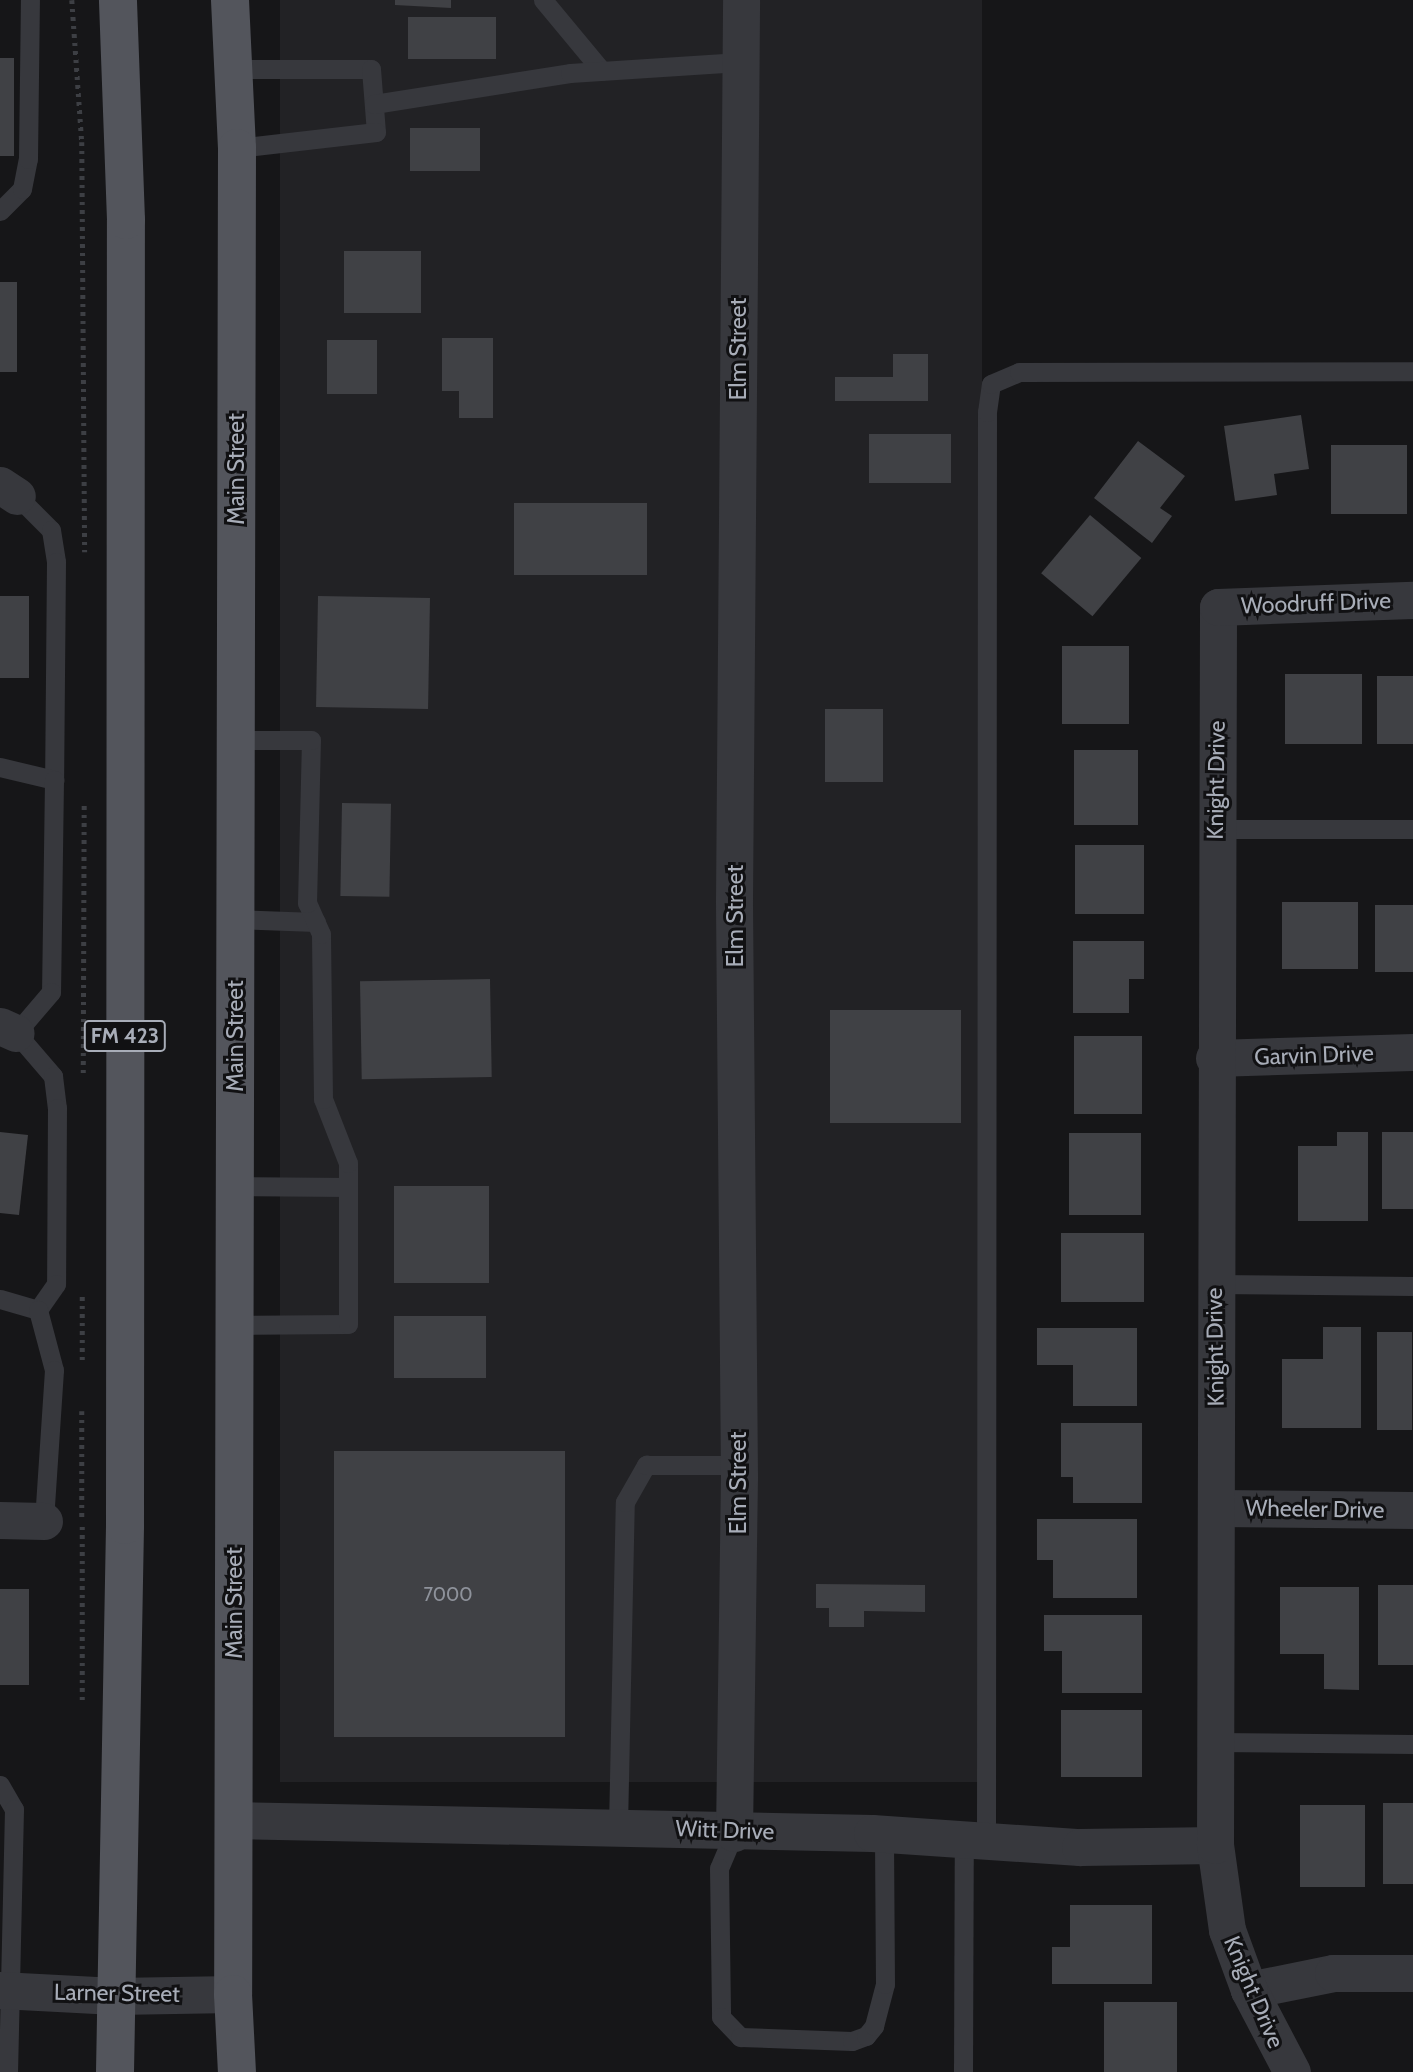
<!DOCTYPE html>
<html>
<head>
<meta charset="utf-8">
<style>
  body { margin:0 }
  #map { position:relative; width:1413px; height:2072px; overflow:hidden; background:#161618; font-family:Cabin,sans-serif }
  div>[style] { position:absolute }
  .built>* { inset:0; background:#222225; transform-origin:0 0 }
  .building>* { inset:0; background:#404145; transform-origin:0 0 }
  .path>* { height:4.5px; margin-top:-2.25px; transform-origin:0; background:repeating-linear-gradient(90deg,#3d3f44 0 3.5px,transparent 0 8.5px) }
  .lane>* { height:19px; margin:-9.5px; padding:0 9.5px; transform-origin:9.5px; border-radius:9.5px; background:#37383d }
  .street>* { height:37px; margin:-18.5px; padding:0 18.5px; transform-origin:18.5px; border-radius:18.5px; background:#37383d }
  .primary>* { height:38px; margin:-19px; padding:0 19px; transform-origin:19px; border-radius:19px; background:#53555c }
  span { translate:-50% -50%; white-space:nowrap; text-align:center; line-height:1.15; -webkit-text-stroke:6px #111113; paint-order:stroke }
  .number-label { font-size:19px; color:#8e929b }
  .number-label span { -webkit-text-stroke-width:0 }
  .shield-label span { padding:2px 5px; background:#111113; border:2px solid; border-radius:5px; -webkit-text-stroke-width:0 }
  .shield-label { font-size:21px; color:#a8adb8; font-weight:700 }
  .street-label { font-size:23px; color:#a8adb8 }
</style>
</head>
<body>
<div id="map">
  <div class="built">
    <i style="left:280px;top:0;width:702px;height:1782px"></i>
  </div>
  <div class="building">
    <i style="clip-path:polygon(395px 0,451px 0,451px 8px,395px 5px)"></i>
    <i style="left:408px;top:17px;width:88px;height:42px"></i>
    <i style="left:0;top:58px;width:14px;height:98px"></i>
    <i style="left:410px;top:128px;width:70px;height:43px"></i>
    <i style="left:344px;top:251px;width:77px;height:62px"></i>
    <i style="left:0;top:282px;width:17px;height:90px"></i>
    <i style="clip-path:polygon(442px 338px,493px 338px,493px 418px,459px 418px,459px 391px,442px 391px)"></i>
    <i style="left:327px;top:340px;width:50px;height:54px"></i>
    <i style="clip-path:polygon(893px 354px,928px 354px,928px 401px,835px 401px,835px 377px,893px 377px)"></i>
    <i style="clip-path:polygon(1301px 415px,1309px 469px,1274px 474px,1277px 495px,1235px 501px,1224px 426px)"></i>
    <i style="left:869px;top:434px;width:82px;height:49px"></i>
    <i style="clip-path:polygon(1138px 441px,1185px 476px,1160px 508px,1172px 516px,1152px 543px,1094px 498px)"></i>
    <i style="left:1331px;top:445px;width:76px;height:69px"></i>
    <i style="left:514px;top:503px;width:133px;height:72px"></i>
    <i style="left:1090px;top:515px;width:67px;height:76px;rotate:40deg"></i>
    <i style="left:0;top:596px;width:29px;height:82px"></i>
    <i style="left:318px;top:596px;width:112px;height:111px;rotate:1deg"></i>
    <i style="left:1062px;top:646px;width:67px;height:78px"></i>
    <i style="left:1285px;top:674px;width:77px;height:70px"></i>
    <i style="left:1377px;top:676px;width:36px;height:68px"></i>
    <i style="left:825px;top:709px;width:58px;height:73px"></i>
    <i style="left:1074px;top:750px;width:64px;height:75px"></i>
    <i style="left:342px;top:803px;width:49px;height:93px;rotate:1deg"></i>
    <i style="left:1075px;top:845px;width:69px;height:69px"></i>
    <i style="left:1282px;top:902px;width:76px;height:67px"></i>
    <i style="left:1375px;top:905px;width:38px;height:67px"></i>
    <i style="clip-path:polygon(1073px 941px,1144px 941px,1144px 979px,1129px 979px,1129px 1013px,1073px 1013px)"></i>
    <i style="left:490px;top:979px;width:98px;height:130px;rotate:89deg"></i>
    <i style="left:830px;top:1010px;width:131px;height:113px"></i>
    <i style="left:1074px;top:1036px;width:68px;height:78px"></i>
    <i style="clip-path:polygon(0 1132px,28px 1135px,19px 1215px,0 1213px)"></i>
    <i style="clip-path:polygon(1337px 1132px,1368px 1132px,1368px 1221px,1298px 1221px,1298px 1146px,1337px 1146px)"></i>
    <i style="left:1382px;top:1132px;width:31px;height:77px"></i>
    <i style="left:1069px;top:1133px;width:72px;height:82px"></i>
    <i style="left:394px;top:1186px;width:95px;height:97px"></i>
    <i style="left:1061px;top:1233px;width:83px;height:69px"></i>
    <i style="left:394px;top:1316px;width:92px;height:62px"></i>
    <i style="clip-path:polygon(1323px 1327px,1361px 1327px,1361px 1428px,1282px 1428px,1282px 1359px,1323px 1359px)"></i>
    <i style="clip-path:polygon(1037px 1328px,1137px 1328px,1137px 1406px,1073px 1406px,1073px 1365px,1037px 1365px)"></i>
    <i style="left:1377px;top:1332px;width:35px;height:98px"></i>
    <i style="clip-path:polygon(1061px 1423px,1142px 1423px,1142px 1503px,1073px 1503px,1073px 1477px,1061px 1477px)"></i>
    <i style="left:334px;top:1451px;width:231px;height:286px"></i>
    <i style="clip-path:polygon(1037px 1519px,1137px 1519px,1137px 1598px,1053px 1598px,1053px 1560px,1037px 1560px)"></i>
    <i style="clip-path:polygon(816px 1584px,925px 1585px,925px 1612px,864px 1611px,864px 1627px,829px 1627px,829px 1608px,816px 1608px)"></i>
    <i style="left:1378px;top:1585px;width:35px;height:80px"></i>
    <i style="clip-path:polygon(1280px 1587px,1359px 1587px,1359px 1690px,1324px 1689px,1324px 1654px,1280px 1654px)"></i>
    <i style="left:0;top:1589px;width:29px;height:96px"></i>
    <i style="clip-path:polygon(1044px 1615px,1142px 1615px,1142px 1693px,1062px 1693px,1062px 1651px,1044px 1651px)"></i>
    <i style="left:1061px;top:1710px;width:81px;height:67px"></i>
    <i style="left:1383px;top:1803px;width:30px;height:81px"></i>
    <i style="left:1300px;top:1805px;width:65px;height:82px"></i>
    <i style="clip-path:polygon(1070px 1905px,1152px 1905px,1152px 1984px,1052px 1984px,1052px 1947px,1070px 1947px)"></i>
    <i style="left:1104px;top:2002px;width:73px;height:70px"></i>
  </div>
  <div class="path">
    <i style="left:72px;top:0;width:142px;rotate:86deg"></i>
    <i style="left:82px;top:142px;width:410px;rotate:89.6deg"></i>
    <i style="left:83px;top:1073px;width:271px;rotate:-89.8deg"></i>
    <i style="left:82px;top:1360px;width:65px;rotate:-90deg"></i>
    <i style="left:82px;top:1411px;width:107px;rotate:90deg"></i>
    <i style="left:82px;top:1700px;width:174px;rotate:-90deg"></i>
  </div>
  <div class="lane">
    <i style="left:543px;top:0;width:92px;rotate:50.3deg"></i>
    <i style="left:230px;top:69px;width:141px"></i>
    <i style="left:371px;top:69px;width:63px;rotate:85.5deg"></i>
    <i style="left:376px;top:132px;width:140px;rotate:173.4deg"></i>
    <i style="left:374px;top:104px;width:198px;rotate:-9deg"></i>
    <i style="left:570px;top:73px;width:170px;rotate:-3.7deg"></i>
    <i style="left:0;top:211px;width:31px;rotate:-45deg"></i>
    <i style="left:22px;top:189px;width:31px;rotate:-79deg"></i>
    <i style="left:28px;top:159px;width:159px;rotate:-89.3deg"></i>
    <i style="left:17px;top:496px;width:48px;rotate:45deg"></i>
    <i style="left:51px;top:530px;width:32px;rotate:81deg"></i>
    <i style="left:56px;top:562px;width:218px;rotate:90.5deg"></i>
    <i style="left:0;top:767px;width:56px;rotate:13.5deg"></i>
    <i style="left:54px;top:780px;width:212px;rotate:90.8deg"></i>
    <i style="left:51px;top:992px;width:54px;rotate:130.5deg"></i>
    <i style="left:16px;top:1033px;width:57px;rotate:49.3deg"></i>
    <i style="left:53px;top:1076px;width:32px;rotate:83deg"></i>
    <i style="left:57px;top:1108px;width:176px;rotate:90.3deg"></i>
    <i style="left:56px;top:1284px;width:32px;rotate:125deg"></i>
    <i style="left:1215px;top:829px;width:198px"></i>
    <i style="left:235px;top:919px;width:81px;rotate:2.1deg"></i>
    <i style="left:235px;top:1186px;width:113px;rotate:0.5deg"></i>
    <i style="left:1214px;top:1284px;width:199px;rotate:0.6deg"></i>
    <i style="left:0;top:1299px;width:40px;rotate:16deg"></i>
    <i style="left:38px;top:1310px;width:62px;rotate:75.1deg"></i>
    <i style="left:54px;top:1370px;width:151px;rotate:93.8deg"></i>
    <i style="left:235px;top:1325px;width:113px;rotate:-0.5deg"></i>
    <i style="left:348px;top:1324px;width:161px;rotate:-90deg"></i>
    <i style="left:348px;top:1163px;width:69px;rotate:-111.3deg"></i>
    <i style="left:323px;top:1099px;width:165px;rotate:-90.7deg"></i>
    <i style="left:321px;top:934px;width:34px;rotate:-114deg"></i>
    <i style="left:307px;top:903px;width:163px;rotate:-88.6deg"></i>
    <i style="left:311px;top:740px;width:75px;rotate:180deg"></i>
    <i style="left:1217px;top:1742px;width:196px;rotate:0.6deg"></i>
    <i style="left:0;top:1785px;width:28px;rotate:60deg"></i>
    <i style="left:14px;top:1809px;width:263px;rotate:91.3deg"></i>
    <i style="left:618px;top:1827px;width:325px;rotate:-88.8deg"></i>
    <i style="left:625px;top:1502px;width:43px;rotate:-60.4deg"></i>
    <i style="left:646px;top:1465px;width:93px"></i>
    <i style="left:734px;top:1833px;width:38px;rotate:113deg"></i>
    <i style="left:719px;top:1868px;width:149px;rotate:89.2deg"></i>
    <i style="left:721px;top:2017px;width:28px;rotate:46deg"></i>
    <i style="left:740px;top:2037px;width:112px;rotate:2deg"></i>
    <i style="left:852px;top:2041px;width:15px;rotate:-20deg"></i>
    <i style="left:866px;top:2036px;width:13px;rotate:-51deg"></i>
    <i style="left:874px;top:2026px;width:43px;rotate:-75.3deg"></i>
    <i style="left:885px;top:1984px;width:151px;rotate:-90.4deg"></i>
    <i style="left:986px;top:1839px;width:1427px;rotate:-89.96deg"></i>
    <i style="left:987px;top:412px;width:28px;rotate:-82deg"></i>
    <i style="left:991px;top:384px;width:30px;rotate:-23deg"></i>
    <i style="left:1019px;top:372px;width:394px;rotate:-0.1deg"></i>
    <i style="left:963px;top:2072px;width:236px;rotate:-89.8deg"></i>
  </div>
  <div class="street">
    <i style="left:0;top:485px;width:20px;rotate:33deg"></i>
    <i style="left:0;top:1026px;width:17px;rotate:24deg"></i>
    <i style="left:1214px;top:1058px;width:199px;rotate:-1.7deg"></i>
    <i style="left:1218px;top:1508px;width:195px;rotate:0.6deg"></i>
    <i style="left:0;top:1520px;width:44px;rotate:1.3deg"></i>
    <i style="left:234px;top:1820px;width:638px;rotate:1.17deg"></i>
    <i style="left:872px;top:1833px;width:208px;rotate:3.9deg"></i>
    <i style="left:1080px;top:1847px;width:135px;rotate:-0.8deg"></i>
    <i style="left:734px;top:1833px;width:356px;rotate:-89.2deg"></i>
    <i style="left:739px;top:1477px;width:576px;rotate:-90.5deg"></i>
    <i style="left:734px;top:901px;width:901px;rotate:-89.55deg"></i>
    <i style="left:0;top:1990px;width:115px;rotate:3deg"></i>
    <i style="left:115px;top:1996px;width:118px;rotate:-1deg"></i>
    <i style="left:1249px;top:1990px;width:86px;rotate:-11.4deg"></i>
    <i style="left:1333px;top:1973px;width:80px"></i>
    <i style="left:1292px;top:2072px;width:93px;rotate:-117.7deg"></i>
    <i style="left:1249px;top:1990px;width:64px;rotate:-110.1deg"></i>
    <i style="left:1227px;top:1930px;width:86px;rotate:-98deg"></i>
    <i style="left:1215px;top:1845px;width:1238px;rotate:-89.86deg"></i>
    <i style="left:1218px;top:607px;width:195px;rotate:-2.1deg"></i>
  </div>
  <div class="primary">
    <i style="left:230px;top:0;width:148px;rotate:87.3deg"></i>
    <i style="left:237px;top:148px;width:1846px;rotate:90.12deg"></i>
    <i style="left:233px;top:1994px;width:78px;rotate:87.1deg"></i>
    <i style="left:115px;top:2072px;width:547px;rotate:-88.95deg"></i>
    <i style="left:125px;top:1525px;width:1305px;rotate:-89.96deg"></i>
    <i style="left:126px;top:220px;width:220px;rotate:-92.1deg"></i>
  </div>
  <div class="number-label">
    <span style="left:448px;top:1595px">7000</span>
  </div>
  <div class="shield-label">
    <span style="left:125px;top:1036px">FM 423</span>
  </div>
  <div class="street-label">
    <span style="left:738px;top:349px;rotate:-90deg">Elm Street</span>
    <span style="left:236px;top:469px;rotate:-90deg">Main Street</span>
    <span style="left:1316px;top:603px;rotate:-2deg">Woodruff Drive</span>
    <span style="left:1216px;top:780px;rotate:-89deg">Knight Drive</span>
    <span style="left:735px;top:916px;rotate:-90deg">Elm Street</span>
    <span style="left:235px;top:1036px;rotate:-90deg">Main Street</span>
    <span style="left:1314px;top:1055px;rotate:-2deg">Garvin Drive</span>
    <span style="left:1215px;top:1347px;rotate:-91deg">Knight Drive</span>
    <span style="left:738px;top:1483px;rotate:-90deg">Elm Street</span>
    <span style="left:1315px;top:1509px;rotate:1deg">Wheeler Drive</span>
    <span style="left:234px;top:1603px;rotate:-90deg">Main Street</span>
    <span style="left:725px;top:1830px;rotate:2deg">Witt Drive</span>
    <span style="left:1254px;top:1992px;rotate:67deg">Knight Drive</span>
    <span style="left:117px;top:1993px;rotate:1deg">Larner Street</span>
  </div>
</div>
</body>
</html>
